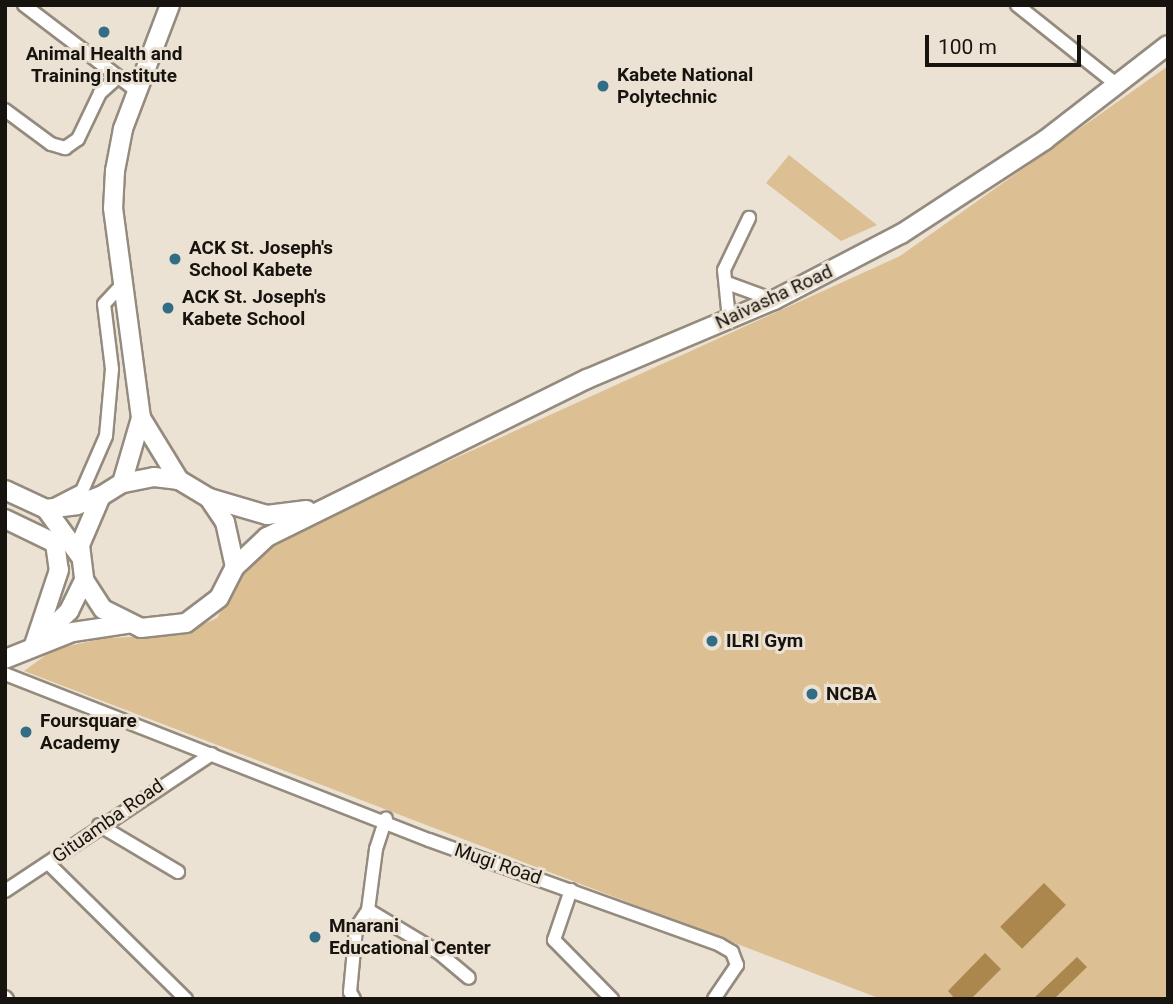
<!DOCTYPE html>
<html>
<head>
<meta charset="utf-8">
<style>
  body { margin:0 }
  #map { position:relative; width:1173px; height:1004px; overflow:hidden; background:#ece2d4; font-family:Roboto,sans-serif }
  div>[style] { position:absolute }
  .green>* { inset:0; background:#dcbf93 }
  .water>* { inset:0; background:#ab874d; transform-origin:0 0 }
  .roads { filter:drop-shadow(2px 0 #948b7e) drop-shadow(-2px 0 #948b7e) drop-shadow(0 2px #948b7e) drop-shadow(0 -2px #948b7e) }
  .street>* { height:12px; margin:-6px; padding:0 6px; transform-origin:6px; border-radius:6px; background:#fff }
  .secondary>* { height:18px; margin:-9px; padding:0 9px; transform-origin:9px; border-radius:9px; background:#fff }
  .dots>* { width:19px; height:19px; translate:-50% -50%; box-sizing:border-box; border:4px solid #ece2d4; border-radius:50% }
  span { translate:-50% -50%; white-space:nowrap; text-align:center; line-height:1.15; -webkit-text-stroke:6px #ece2d4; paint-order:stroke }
  .poi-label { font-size:19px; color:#17130e; font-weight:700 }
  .left { translate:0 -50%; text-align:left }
  .street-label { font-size:19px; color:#17130e }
  .frame { position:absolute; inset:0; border:7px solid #17130e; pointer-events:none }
  .scale { position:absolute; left:925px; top:35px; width:156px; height:32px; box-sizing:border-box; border:4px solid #17130e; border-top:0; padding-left:9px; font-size:21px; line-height:24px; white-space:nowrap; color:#17130e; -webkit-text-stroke:5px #ece2d4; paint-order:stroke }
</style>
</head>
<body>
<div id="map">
  <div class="green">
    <i style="clip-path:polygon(1168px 66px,1168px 999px,881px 999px,24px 671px,54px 649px,106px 638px,179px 635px,217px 618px,249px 561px,275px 540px,900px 256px)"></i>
    <i style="clip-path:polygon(789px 155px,877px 225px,841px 241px,766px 183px)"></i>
  </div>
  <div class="water">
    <i style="left:1044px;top:883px;width:31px;height:62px;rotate:45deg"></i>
    <i style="clip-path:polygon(985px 953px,1001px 969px,971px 999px,955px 999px,948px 991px)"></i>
    <i style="clip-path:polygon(1077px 957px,1087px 967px,1054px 999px,1033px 999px)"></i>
  </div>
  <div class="roads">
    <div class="street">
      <i style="left:24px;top:5px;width:142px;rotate:37.3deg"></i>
      <i style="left:1017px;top:5px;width:127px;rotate:38.6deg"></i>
      <i style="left:5px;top:110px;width:57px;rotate:36.5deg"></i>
      <i style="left:51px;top:144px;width:15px;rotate:16deg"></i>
      <i style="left:65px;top:148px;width:16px;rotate:-35deg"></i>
      <i style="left:78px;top:139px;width:51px;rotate:-64.4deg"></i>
      <i style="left:100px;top:93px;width:24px;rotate:-42deg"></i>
      <i style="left:727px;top:283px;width:50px;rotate:19.9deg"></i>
      <i style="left:729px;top:319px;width:49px;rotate:-95.8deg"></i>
      <i style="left:724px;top:270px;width:58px;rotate:-64.3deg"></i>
      <i style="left:56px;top:504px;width:29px;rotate:-27deg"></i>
      <i style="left:82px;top:491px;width:60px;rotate:-66.4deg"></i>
      <i style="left:106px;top:436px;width:67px;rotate:-84.9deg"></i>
      <i style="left:112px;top:369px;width:65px;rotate:-97deg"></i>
      <i style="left:104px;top:304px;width:26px;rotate:-47deg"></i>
      <i style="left:5px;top:674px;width:455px;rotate:21.4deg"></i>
      <i style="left:429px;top:840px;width:309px;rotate:19.8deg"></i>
      <i style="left:720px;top:945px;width:14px;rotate:30deg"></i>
      <i style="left:732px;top:952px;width:14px;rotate:69deg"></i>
      <i style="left:737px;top:965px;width:41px;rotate:124.1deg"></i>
      <i style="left:99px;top:825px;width:92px;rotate:30.7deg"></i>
      <i style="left:48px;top:863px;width:194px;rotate:44.6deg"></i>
      <i style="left:571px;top:890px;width:53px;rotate:108.8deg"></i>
      <i style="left:554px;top:940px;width:83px;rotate:45.5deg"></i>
      <i style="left:5px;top:891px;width:248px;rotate:-33.5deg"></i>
      <i style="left:368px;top:910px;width:82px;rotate:31deg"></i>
      <i style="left:438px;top:952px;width:40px;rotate:40deg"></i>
      <i style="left:5px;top:997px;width:3px;rotate:45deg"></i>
      <i style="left:354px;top:999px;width:8px;rotate:-120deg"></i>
      <i style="left:350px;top:992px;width:64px;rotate:-84.6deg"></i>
      <i style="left:356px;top:928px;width:22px;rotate:-56deg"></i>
      <i style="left:368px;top:910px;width:62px;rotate:-82.5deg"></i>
      <i style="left:376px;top:849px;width:32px;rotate:-72deg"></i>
    </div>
    <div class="secondary">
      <i style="left:170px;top:5px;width:133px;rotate:110.8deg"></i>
      <i style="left:123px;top:129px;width:43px;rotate:100.8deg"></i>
      <i style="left:115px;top:171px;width:37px;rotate:93deg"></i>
      <i style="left:113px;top:208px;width:212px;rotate:82.4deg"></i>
      <i style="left:141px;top:418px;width:73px;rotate:58.5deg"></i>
      <i style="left:122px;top:483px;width:68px;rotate:-73.7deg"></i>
      <i style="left:5px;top:490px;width:45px;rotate:24.9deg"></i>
      <i style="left:46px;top:509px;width:58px;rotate:54.1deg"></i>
      <i style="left:209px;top:498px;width:60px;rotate:16.3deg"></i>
      <i style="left:267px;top:515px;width:40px;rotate:-7.1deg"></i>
      <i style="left:46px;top:509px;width:31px;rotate:-7deg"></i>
      <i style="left:77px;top:505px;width:26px;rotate:-21deg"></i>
      <i style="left:5px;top:519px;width:55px;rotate:25.6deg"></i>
      <i style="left:55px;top:543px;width:27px;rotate:82deg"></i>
      <i style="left:59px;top:570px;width:79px;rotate:108.4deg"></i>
      <i style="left:235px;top:567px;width:46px;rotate:-102.5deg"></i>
      <i style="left:225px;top:522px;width:29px;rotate:-124deg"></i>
      <i style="left:209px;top:498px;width:35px;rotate:-149deg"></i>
      <i style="left:179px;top:480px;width:25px;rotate:-173deg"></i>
      <i style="left:154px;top:477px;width:33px;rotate:169deg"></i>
      <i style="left:122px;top:483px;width:25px;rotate:148deg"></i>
      <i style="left:101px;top:496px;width:53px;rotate:113.2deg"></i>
      <i style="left:80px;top:545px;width:35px;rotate:83deg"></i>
      <i style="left:84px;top:580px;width:35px;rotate:57deg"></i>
      <i style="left:103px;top:609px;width:42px;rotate:26.6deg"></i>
      <i style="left:141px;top:628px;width:45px;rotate:-6.3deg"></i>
      <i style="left:186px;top:623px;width:41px;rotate:-37.1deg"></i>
      <i style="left:219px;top:598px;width:35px;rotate:-63deg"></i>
      <i style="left:235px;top:567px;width:44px;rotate:-43.2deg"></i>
      <i style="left:267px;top:537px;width:357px;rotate:-26.3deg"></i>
      <i style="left:587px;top:379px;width:203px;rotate:-22.9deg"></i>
      <i style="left:774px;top:300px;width:143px;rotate:-27.5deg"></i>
      <i style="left:901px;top:234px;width:172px;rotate:-33.1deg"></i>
      <i style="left:1045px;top:140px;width:155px;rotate:-37.7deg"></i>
      <i style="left:37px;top:642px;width:45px;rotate:-44.1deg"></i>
      <i style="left:69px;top:611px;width:34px;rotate:-64deg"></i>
      <i style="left:5px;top:659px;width:73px;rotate:-21.7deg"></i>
      <i style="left:73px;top:632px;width:55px;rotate:-8.4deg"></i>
    </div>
  </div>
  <div class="dots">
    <i style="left:104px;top:32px;background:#326d85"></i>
    <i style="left:603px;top:86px;background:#326d85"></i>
    <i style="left:175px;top:259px;background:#326d85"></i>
    <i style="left:168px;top:308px;background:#326d85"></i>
    <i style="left:712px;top:641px;background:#326d85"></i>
    <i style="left:812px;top:694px;background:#326d85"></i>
    <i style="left:26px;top:732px;background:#326d85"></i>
    <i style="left:315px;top:937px;background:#326d85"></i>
  </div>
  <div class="poi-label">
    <span style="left:104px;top:65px">Animal Health and<br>Training Institute</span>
    <span class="left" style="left:617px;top:86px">Kabete National<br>Polytechnic</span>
    <span class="left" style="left:189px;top:259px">ACK St. Joseph's<br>School Kabete</span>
    <span class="left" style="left:182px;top:308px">ACK St. Joseph's<br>Kabete School</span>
    <span class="left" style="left:726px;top:641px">ILRI Gym</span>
    <span class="left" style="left:826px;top:694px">NCBA</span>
    <span class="left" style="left:40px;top:732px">Foursquare<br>Academy</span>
    <span class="left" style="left:329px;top:937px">Mnarani<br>Educational Center</span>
  </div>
  <div class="street-label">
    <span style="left:774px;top:297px;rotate:-25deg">Naivasha Road</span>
    <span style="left:108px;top:821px;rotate:-35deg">Gituamba Road</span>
    <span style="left:498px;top:864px;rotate:19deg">Mugi Road</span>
  </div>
  <div class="frame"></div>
  <div class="scale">100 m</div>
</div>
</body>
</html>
